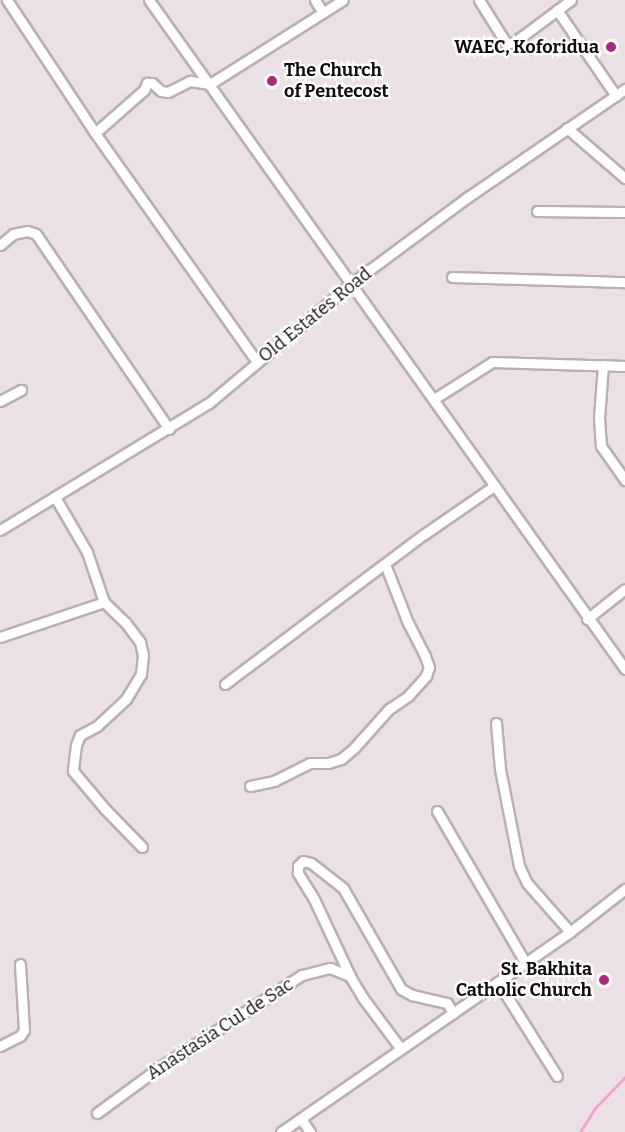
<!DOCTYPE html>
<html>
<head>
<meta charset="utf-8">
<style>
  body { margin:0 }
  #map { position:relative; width:625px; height:1132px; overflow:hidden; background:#ece0e7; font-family:Bitter,serif }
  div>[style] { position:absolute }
  .stream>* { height:3px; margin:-1.5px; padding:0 1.5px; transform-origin:1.5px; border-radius:1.5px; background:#f5a2d3 }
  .roads { filter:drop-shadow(2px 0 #baafb4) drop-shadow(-2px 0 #baafb4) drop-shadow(0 2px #baafb4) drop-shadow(0 -2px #baafb4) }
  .minor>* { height:9px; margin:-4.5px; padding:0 4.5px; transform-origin:4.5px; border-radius:4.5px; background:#fff }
  .dots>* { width:16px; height:16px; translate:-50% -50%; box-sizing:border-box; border:3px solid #fff; border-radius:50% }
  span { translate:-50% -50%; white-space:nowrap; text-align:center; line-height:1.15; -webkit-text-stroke:4.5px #fff; paint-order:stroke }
  .poi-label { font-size:18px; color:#120e10; font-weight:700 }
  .right { translate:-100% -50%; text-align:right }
  .left { translate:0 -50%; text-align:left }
  .street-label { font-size:18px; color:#120e10 }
</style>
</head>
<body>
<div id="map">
  <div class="stream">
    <i style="left:580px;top:1132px;width:28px;rotate:-58deg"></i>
    <i style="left:595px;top:1108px;width:43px;rotate:-45.9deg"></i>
  </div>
  <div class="roads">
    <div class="minor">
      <i style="left:7px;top:0;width:159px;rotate:56.5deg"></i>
      <i style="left:95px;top:133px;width:281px;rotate:54.7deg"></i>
      <i style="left:149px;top:0;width:821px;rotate:54.57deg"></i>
      <i style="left:315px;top:0;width:15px;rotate:58deg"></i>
      <i style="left:479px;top:0;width:51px;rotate:57.9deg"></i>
      <i style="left:506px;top:43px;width:7px"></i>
      <i style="left:513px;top:43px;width:72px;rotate:-36.6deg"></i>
      <i style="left:557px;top:10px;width:104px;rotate:55.5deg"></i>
      <i style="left:567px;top:128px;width:77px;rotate:40.8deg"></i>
      <i style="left:95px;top:133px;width:65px;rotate:-41.3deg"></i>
      <i style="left:144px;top:90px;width:8px;rotate:-67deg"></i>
      <i style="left:147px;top:83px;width:5px"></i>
      <i style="left:152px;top:83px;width:12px;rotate:42deg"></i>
      <i style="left:161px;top:91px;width:7px;rotate:8deg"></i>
      <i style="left:168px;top:92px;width:25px;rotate:-27deg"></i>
      <i style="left:190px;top:81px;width:20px;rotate:9deg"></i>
      <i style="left:210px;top:84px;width:157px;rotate:-32.3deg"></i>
      <i style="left:537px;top:211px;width:88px;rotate:0.7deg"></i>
      <i style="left:0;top:245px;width:17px;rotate:-40deg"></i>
      <i style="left:13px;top:234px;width:14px;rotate:-12deg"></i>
      <i style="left:27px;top:231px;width:9px;rotate:18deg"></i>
      <i style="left:36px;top:234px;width:236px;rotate:55.7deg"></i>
      <i style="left:452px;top:277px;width:173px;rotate:1.7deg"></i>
      <i style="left:603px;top:365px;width:53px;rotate:94.3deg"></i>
      <i style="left:599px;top:418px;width:28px;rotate:86deg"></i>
      <i style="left:601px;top:446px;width:42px;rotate:54.8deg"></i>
      <i style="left:434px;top:399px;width:69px;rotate:-32.5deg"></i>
      <i style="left:492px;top:362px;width:133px;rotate:1.7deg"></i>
      <i style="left:0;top:401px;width:24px;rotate:-28deg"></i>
      <i style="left:0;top:530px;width:245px;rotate:-31.3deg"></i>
      <i style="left:209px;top:403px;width:187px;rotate:-40deg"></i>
      <i style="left:352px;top:283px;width:144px;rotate:-36.6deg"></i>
      <i style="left:468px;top:197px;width:191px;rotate:-34.5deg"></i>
      <i style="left:104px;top:602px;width:29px;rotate:44deg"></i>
      <i style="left:125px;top:622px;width:25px;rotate:53deg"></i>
      <i style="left:140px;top:642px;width:13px;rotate:77deg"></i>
      <i style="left:143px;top:655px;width:19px;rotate:96deg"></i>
      <i style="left:141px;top:674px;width:29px;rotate:121deg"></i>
      <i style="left:126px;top:699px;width:40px;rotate:137deg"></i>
      <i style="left:97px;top:726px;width:19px;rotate:152deg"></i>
      <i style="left:80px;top:735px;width:11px;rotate:112deg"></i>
      <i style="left:76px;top:745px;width:26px;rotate:97deg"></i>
      <i style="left:73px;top:771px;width:50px;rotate:49.9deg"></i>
      <i style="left:105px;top:809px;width:53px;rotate:45.8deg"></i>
      <i style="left:587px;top:619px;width:48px;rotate:-38.3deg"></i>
      <i style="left:0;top:637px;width:110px;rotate:-18.6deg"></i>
      <i style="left:104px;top:602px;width:53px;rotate:-108.8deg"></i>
      <i style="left:87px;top:552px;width:64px;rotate:-120.2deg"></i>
      <i style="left:225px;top:684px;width:248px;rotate:-37deg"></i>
      <i style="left:423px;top:535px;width:86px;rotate:-34.6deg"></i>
      <i style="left:496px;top:723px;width:46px;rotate:85deg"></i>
      <i style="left:500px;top:769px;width:99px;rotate:78.9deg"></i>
      <i style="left:519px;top:866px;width:19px;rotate:65deg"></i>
      <i style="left:527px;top:883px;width:65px;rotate:48.7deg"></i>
      <i style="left:250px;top:786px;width:25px;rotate:-12deg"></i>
      <i style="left:274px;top:781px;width:40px;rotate:-26.6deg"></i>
      <i style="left:310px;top:763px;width:18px"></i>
      <i style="left:328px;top:763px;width:14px;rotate:-17deg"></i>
      <i style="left:341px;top:759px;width:17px;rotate:-40deg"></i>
      <i style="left:354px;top:748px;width:52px;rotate:-48.1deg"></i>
      <i style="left:389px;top:709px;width:23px;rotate:-34deg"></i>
      <i style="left:408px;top:696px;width:27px;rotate:-48deg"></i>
      <i style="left:426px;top:676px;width:9px;rotate:-72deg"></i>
      <i style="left:429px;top:667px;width:12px;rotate:-110deg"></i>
      <i style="left:425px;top:656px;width:37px;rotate:-117deg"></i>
      <i style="left:408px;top:623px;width:63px;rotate:-111.3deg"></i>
      <i style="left:437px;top:811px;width:175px;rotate:59.8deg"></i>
      <i style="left:498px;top:982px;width:111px;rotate:57.9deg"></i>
      <i style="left:0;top:1046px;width:22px;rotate:-27deg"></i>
      <i style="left:20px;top:1036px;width:7px;rotate:-56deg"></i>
      <i style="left:24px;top:1030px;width:66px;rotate:-93.5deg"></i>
      <i style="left:401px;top:1049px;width:64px;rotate:-126.7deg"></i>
      <i style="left:363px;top:998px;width:26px;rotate:-121deg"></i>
      <i style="left:350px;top:976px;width:85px;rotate:-115.1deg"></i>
      <i style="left:314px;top:899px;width:31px;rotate:-122deg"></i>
      <i style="left:298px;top:873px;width:7px;rotate:-90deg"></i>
      <i style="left:298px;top:866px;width:7px;rotate:-45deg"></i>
      <i style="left:303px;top:861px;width:8px;rotate:14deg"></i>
      <i style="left:311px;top:863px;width:41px;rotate:38deg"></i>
      <i style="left:343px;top:888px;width:116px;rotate:60.1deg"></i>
      <i style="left:401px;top:989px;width:13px;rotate:29deg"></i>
      <i style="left:412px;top:995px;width:36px;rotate:13deg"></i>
      <i style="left:447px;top:1003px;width:12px;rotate:59deg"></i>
      <i style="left:97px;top:1113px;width:74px;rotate:-36.3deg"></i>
      <i style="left:157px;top:1069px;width:173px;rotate:-33deg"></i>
      <i style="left:302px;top:975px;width:29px;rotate:-14deg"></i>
      <i style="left:330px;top:968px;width:22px;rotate:22deg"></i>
      <i style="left:301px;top:1119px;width:16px;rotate:55deg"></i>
      <i style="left:281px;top:1132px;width:351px;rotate:-34.7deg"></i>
      <i style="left:570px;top:932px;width:70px;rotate:-38deg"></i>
    </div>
  </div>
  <div class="dots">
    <i style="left:611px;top:47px;background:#a72c7f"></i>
    <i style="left:272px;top:81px;background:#a72c7f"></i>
    <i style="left:604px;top:980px;background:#a72c7f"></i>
  </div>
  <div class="poi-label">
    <span class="right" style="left:599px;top:47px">WAEC, Koforidua</span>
    <span class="left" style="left:284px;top:81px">The Church<br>of Pentecost</span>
    <span class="right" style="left:592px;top:980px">St. Bakhita<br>Catholic Church</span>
  </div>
  <div class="street-label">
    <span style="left:315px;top:315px;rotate:-39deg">Old Estates Road</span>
    <span style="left:220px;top:1029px;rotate:-33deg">Anastasia Cul de Sac</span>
  </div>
</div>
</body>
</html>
